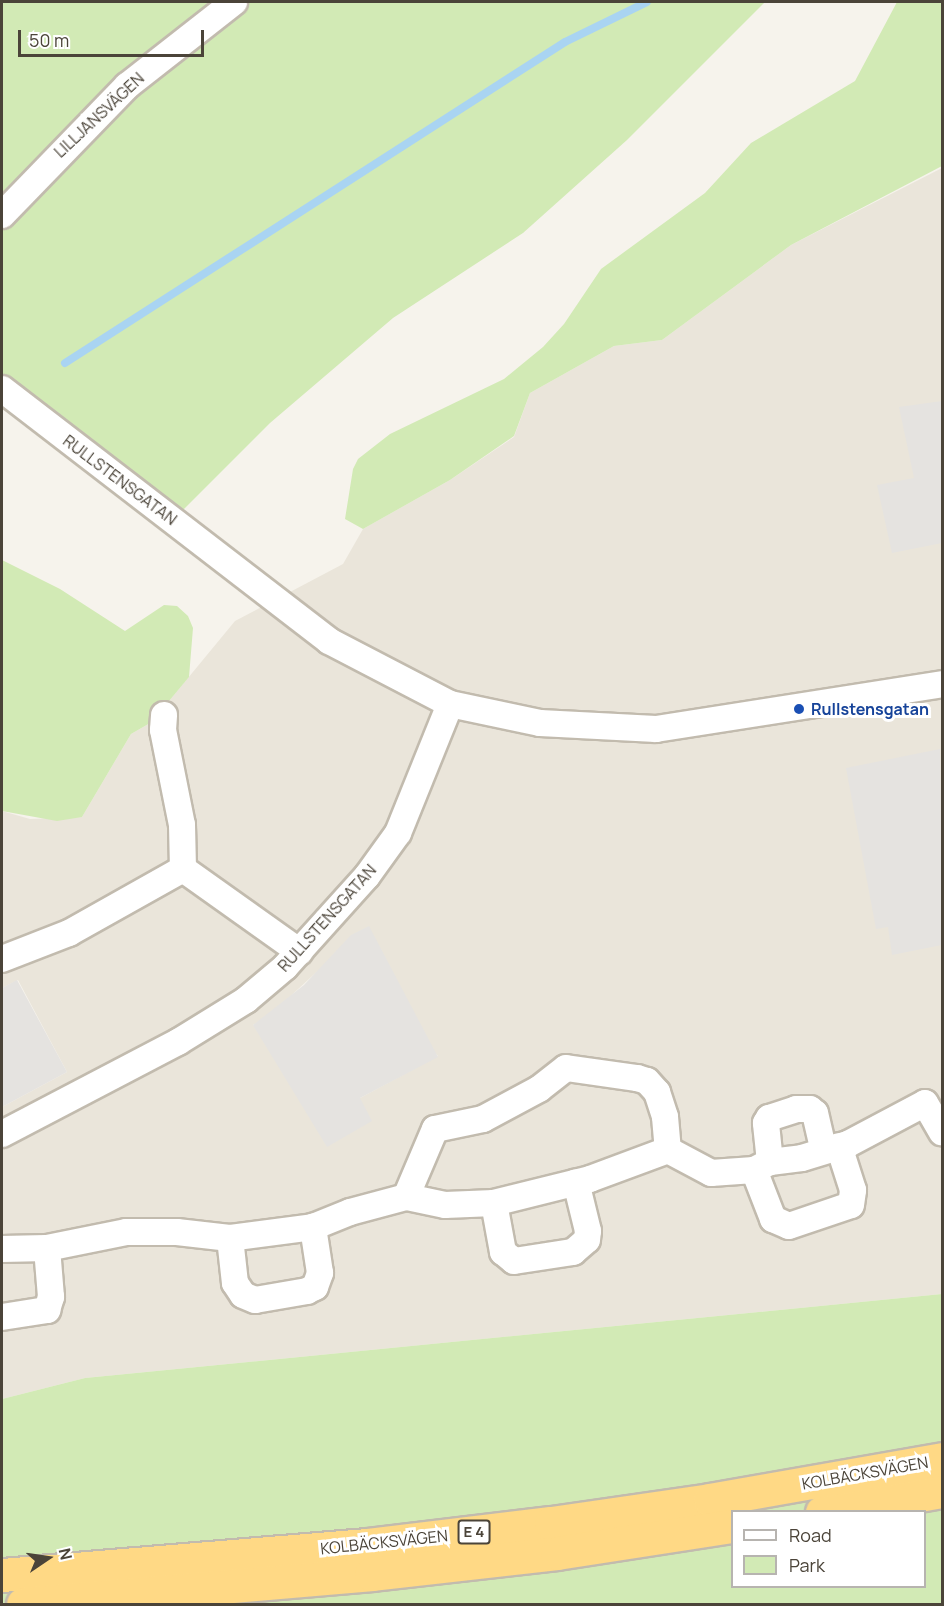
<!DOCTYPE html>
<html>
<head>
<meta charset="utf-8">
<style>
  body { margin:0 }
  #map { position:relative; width:944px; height:1606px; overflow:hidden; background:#f6f3ec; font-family:Manrope,sans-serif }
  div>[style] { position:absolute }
  .residential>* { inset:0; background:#eae5da }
  .green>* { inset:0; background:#d2eab5 }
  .parking>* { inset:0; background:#e5e3e0 }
  .stream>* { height:8px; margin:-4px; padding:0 4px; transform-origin:4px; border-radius:4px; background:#a9d4f2 }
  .roads { filter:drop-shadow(2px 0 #c2bbae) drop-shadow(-2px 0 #c2bbae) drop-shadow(0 2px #c2bbae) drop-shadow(0 -2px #c2bbae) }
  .minor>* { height:26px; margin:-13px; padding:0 13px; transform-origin:13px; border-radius:13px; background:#fff }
  .trunk>* { height:33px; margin:-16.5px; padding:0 16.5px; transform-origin:16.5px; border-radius:16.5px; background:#ffd985 }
  .dots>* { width:16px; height:16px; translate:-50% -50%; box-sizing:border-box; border:3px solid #fff; border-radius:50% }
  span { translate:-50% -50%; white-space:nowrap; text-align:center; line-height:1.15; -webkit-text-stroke:6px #fff; paint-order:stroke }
  .shield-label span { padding:2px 4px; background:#fff; border:2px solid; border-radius:4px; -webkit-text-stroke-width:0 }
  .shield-label { font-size:15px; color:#4b4439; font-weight:700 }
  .street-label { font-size:16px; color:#4b4439 }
  .transit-label { font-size:16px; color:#164399; font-weight:700 }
  .left { translate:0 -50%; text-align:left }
  .frame { position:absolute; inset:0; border:3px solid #4b4439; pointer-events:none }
  .legend { position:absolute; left:731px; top:1510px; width:195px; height:78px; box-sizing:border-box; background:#fff; border:2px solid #b7b4b0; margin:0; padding:8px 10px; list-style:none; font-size:18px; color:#4b4439 }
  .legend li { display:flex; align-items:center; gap:12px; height:30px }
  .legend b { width:30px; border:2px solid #b7b4b0 }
  .north { position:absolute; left:18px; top:1528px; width:60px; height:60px; -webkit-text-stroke:4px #fff; paint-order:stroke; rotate:77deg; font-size:16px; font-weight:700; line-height:24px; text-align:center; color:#4b4439 }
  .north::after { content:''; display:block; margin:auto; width:21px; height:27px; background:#4b4439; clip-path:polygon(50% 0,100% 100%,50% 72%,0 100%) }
  .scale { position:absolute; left:18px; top:30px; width:186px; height:27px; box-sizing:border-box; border:3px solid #4b4439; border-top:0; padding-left:8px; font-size:18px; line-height:21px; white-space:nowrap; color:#4b4439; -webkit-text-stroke:4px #fff; paint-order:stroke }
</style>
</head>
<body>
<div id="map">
  <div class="residential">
    <i style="clip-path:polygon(evenodd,942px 168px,942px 1294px,85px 1378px,2px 1399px,2px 1107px,67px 1072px,18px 980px,2px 988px,2px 811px,30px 819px,82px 817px,131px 734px,164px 715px,169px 701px,235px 621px,343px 564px,363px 529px,450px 480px,514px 437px,530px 393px,614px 346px,662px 340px,791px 245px,942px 168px,334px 956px,438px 1056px,360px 1098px,253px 1025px,271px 1014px,334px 956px)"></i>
  </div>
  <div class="green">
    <i style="clip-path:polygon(2px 2px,765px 2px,627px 140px,523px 233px,393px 318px,270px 423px,173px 520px,2px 389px)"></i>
    <i style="clip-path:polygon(897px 2px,942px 2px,942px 166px,791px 245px,662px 340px,614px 346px,530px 393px,514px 436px,450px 480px,363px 529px,345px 519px,353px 469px,358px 459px,390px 434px,504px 379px,543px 347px,564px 324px,601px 269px,705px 193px,751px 143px,855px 81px)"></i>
    <i style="clip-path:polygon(2px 560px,60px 589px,125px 631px,164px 605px,177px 606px,188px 616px,193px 628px,189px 677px,169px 701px,164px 715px,131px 734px,82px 817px,57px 821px,2px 811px)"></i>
    <i style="clip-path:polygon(evenodd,942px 1294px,942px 1604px,2px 1604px,2px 1399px,85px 1378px,942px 1294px,732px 1512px,924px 1512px,924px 1586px,732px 1586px,732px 1512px)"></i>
  </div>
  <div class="parking">
    <i style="clip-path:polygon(942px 401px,942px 543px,892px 553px,877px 485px,914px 478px,899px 407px)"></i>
    <i style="clip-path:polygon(940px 749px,942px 945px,892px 955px,888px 927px,876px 929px,846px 768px)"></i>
    <i style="clip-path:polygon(369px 926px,438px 1057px,360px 1098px,372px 1121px,327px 1147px,253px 1025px,304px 985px,351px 935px)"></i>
    <i style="clip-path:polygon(17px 980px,67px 1072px,2px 1107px,2px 988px)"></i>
  </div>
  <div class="stream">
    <i style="left:65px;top:363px;width:594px;rotate:-32.7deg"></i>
    <i style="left:565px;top:42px;width:91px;rotate:-26deg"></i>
  </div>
  <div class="roads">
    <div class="minor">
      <i style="left:2px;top:215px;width:180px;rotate:-45.9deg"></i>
      <i style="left:127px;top:86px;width:136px;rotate:-38.1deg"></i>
      <i style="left:2px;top:389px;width:413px;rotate:37.6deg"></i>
      <i style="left:329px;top:641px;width:136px;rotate:27.5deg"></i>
      <i style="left:450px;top:704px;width:92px;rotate:11.9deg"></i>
      <i style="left:540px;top:723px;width:116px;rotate:3deg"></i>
      <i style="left:656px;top:729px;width:290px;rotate:-8.9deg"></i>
      <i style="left:183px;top:869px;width:143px;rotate:35.4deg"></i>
      <i style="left:2px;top:959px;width:72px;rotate:-21.2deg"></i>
      <i style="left:69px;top:933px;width:131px;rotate:-29.3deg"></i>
      <i style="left:183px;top:869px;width:44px;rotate:-91.3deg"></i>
      <i style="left:182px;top:825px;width:97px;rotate:-101.3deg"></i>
      <i style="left:163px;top:730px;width:15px;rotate:-86deg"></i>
      <i style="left:2px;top:1134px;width:199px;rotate:-27.6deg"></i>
      <i style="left:178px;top:1042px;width:80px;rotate:-31.7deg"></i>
      <i style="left:246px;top:1000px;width:51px;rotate:-40.2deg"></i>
      <i style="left:285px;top:967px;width:122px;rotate:-48deg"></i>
      <i style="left:367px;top:876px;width:53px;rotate:-54.2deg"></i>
      <i style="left:398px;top:833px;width:139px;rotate:-68deg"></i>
      <i style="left:668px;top:1150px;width:49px;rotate:28.1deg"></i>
      <i style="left:711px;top:1173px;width:43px;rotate:-4deg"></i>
      <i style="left:754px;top:1170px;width:18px;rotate:-27deg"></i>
      <i style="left:770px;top:1162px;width:32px;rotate:-7deg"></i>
      <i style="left:802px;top:1158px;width:48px;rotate:-16.9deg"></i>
      <i style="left:848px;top:1144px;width:87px;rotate:-28deg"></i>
      <i style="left:925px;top:1103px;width:34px;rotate:60deg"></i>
      <i style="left:770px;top:1162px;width:39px;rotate:-96deg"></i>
      <i style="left:766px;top:1123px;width:6px;rotate:-59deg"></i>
      <i style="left:769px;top:1118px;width:28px;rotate:-18deg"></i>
      <i style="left:796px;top:1109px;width:14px"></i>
      <i style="left:810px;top:1109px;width:6px;rotate:39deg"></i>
      <i style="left:815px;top:1113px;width:37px;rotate:77deg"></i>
      <i style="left:754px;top:1170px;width:53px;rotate:68.8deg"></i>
      <i style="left:773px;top:1219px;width:17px;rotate:24deg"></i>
      <i style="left:789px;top:1226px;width:65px;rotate:-18.7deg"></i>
      <i style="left:851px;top:1205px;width:15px;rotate:-82deg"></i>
      <i style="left:853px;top:1190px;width:46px;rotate:-107.7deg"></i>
      <i style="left:494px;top:1203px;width:50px;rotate:79.6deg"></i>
      <i style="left:503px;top:1252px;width:14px;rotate:39deg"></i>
      <i style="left:514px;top:1261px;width:60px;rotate:-8.7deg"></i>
      <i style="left:573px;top:1252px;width:18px;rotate:-41deg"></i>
      <i style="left:587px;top:1240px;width:9px;rotate:-84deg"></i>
      <i style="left:588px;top:1231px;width:50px;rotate:-103.8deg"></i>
      <i style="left:230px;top:1238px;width:84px;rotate:-7.5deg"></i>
      <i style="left:2px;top:1249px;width:45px;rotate:-1.3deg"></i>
      <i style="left:2px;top:1317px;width:46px;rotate:-8.8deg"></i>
      <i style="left:47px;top:1310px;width:14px;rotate:-73deg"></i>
      <i style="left:51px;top:1297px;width:49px;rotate:-94.7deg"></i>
      <i style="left:47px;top:1248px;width:81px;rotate:-11.4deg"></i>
      <i style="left:126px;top:1232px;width:51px"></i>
      <i style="left:177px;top:1232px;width:53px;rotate:6.5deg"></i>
      <i style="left:230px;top:1238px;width:45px;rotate:83.7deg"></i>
      <i style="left:235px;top:1283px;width:14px;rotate:56deg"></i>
      <i style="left:243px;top:1295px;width:13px;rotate:23deg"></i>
      <i style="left:255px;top:1300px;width:53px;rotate:-9.8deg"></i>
      <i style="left:307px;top:1291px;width:9px;rotate:-27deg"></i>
      <i style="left:315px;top:1287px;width:15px;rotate:-70deg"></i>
      <i style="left:320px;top:1273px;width:47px;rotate:-98.7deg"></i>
      <i style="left:313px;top:1227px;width:40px;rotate:-22deg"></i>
      <i style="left:350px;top:1212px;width:58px;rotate:-15deg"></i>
      <i style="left:406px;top:1197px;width:74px;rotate:-66.9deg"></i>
      <i style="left:435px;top:1129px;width:49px;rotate:-11.8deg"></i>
      <i style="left:483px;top:1119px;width:64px;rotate:-28.2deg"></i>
      <i style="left:539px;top:1089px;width:34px;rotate:-38deg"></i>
      <i style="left:566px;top:1068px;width:72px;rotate:8deg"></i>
      <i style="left:637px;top:1078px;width:10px;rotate:17deg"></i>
      <i style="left:647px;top:1081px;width:15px;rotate:48deg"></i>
      <i style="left:657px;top:1092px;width:26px;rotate:72deg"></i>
      <i style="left:665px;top:1117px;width:33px;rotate:85deg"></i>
      <i style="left:668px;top:1150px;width:83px;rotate:159.6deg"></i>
      <i style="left:590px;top:1179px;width:99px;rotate:166deg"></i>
      <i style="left:494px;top:1203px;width:49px;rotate:177.7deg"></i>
      <i style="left:445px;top:1205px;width:40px;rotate:-168deg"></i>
    </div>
    <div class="trunk">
      <i style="left:822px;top:1512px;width:122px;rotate:-9.9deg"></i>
      <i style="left:2px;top:1575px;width:367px;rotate:-4.7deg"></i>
      <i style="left:368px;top:1545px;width:184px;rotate:-6.9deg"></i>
      <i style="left:551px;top:1523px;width:161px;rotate:-8.2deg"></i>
      <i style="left:710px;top:1500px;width:236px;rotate:-10deg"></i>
      <i style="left:23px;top:1604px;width:349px;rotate:-4.9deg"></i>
      <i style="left:371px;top:1574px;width:187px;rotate:-6.4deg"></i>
      <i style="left:557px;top:1553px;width:177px;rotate:-8.8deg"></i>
    </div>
  </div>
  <div class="dots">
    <i style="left:799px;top:709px;background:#1a4fb4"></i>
  </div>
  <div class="shield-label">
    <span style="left:474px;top:1532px">E 4</span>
  </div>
  <div class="street-label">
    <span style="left:99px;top:115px;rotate:-43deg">LILLJANSVÄGEN</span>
    <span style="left:120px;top:480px;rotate:37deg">RULLSTENSGATAN</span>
    <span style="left:327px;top:918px;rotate:-48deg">RULLSTENSGATAN</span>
    <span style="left:865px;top:1473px;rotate:-10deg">KOLBÄCKSVÄGEN</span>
    <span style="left:384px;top:1542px;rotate:-6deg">KOLBÄCKSVÄGEN</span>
  </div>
  <div class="transit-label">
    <span class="left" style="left:811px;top:709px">Rullstensgatan</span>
  </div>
  <div class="frame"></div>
  <ul class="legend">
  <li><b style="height:8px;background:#fff"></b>Road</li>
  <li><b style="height:16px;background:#d2eab5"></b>Park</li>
  </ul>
  <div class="north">N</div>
  <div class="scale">50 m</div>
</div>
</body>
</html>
